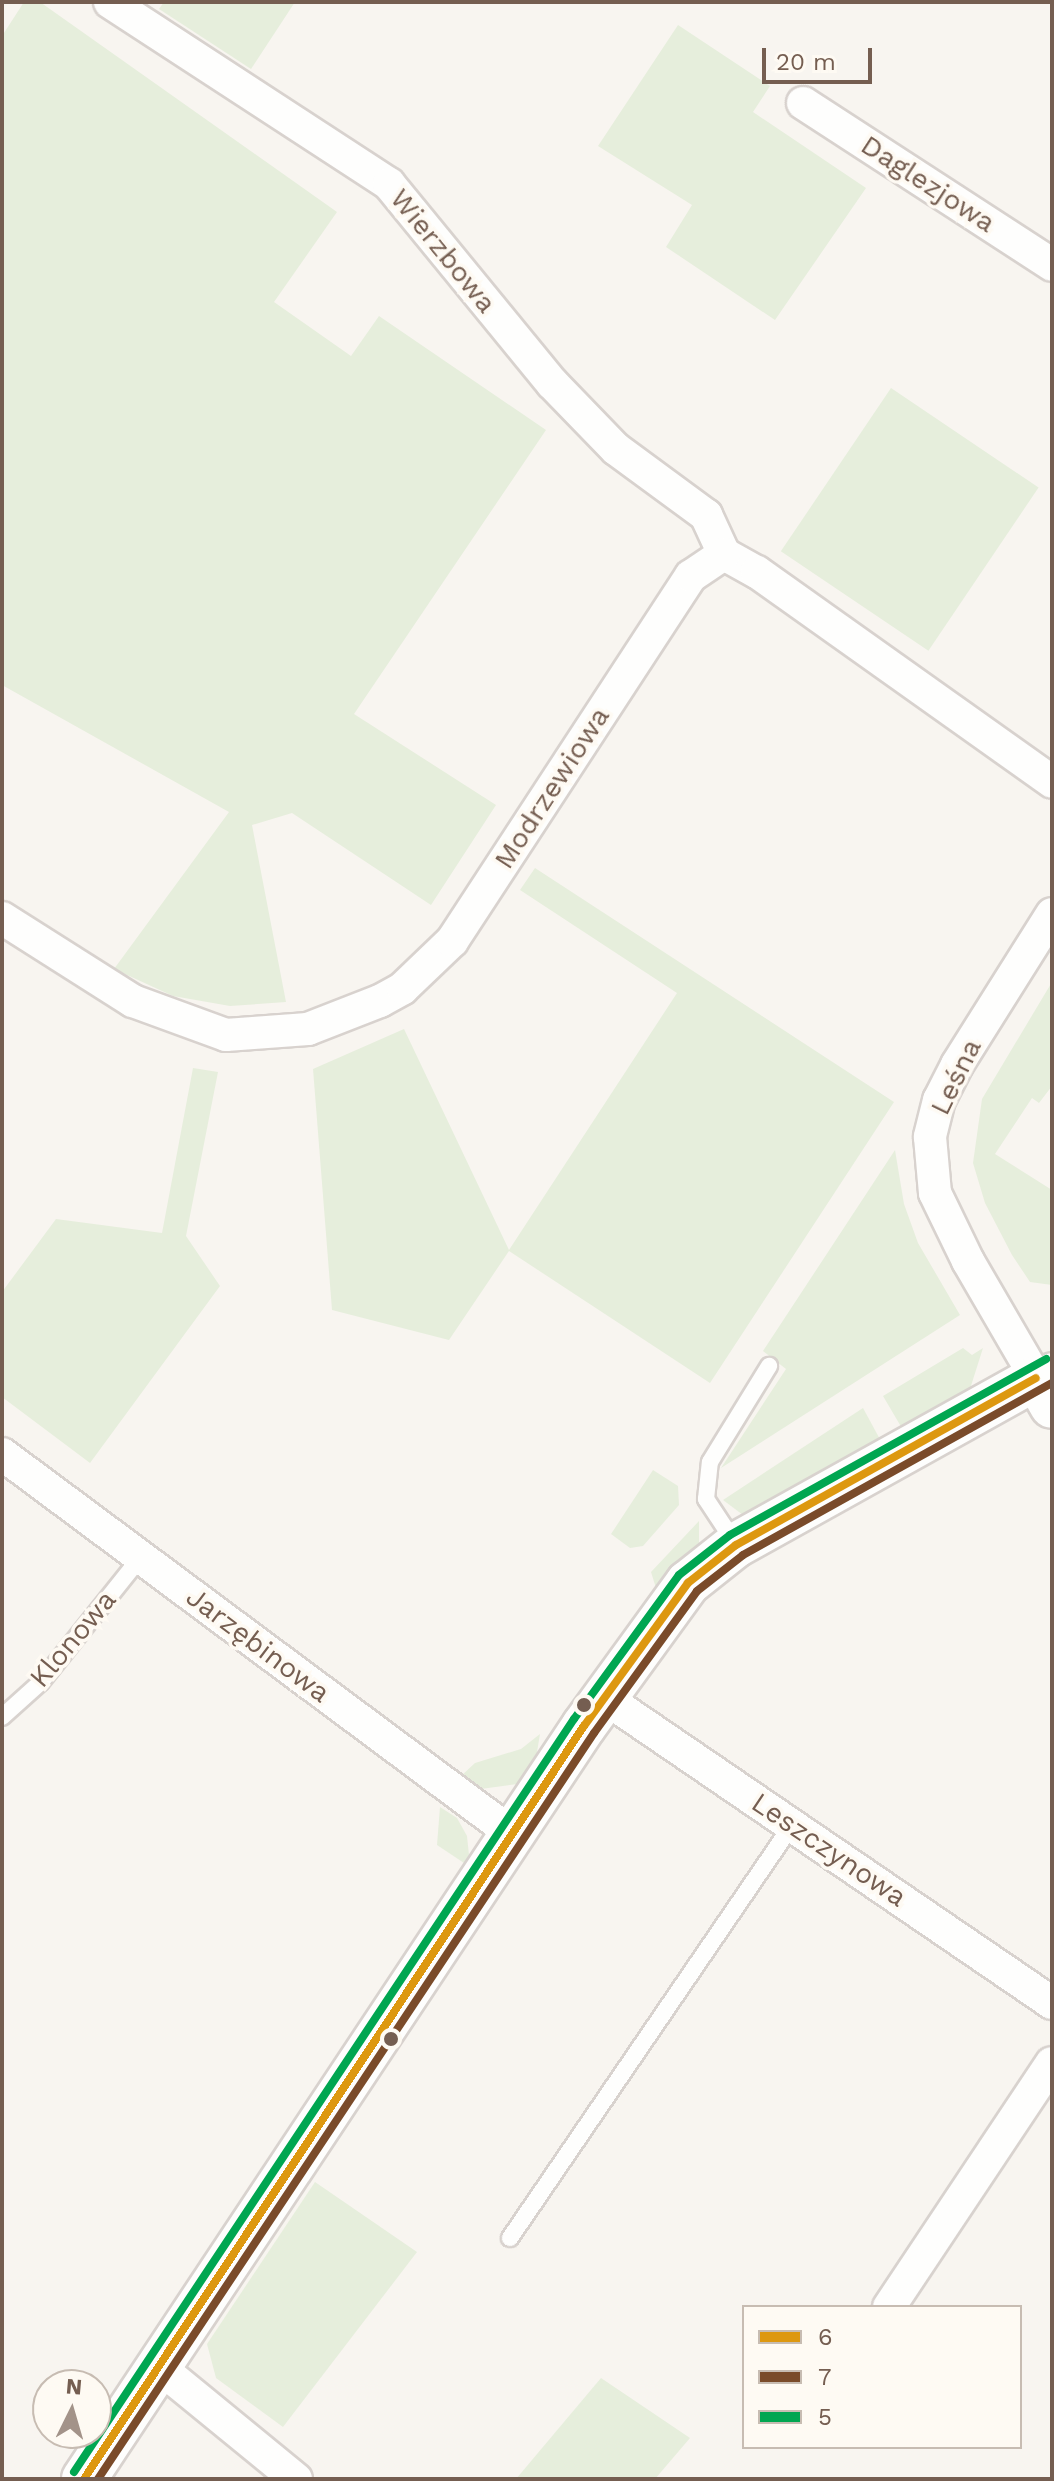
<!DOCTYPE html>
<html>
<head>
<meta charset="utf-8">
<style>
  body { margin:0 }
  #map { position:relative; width:1054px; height:2481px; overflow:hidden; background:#f8f5f0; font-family:"Work Sans",sans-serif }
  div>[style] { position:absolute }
  .green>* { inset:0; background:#e6eedc; transform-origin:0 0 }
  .roads { filter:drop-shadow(2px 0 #d8d2ce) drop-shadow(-2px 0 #d8d2ce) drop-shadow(0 2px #d8d2ce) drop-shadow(0 -2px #d8d2ce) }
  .lane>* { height:16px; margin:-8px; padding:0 8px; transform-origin:8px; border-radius:8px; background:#fefefd }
  .street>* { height:32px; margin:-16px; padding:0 16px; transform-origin:16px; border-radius:16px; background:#fefefd }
  .secondary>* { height:44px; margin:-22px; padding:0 22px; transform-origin:22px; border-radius:22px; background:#fefefd }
  .bus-1>* { height:8px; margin:-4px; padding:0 4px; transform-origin:4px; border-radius:4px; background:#dd9810 }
  .bus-2>* { height:8px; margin:-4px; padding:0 4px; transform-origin:4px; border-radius:4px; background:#7a4b2a }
  .bus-3>* { height:8px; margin:-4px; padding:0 4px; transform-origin:4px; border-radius:4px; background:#00a651 }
  .dots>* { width:22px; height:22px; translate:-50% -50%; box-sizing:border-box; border:4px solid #fefaf3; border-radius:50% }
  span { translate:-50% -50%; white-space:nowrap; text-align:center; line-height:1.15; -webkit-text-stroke:7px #fefaf3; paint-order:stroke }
  .street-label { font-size:28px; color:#755e51 }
  .frame { position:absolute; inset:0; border:4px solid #755e51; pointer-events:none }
  .legend { position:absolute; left:742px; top:2305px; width:280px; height:144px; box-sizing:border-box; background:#fefaf3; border:2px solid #c7bcb2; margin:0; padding:10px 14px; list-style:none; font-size:24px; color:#755e51 }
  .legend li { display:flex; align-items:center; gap:16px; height:40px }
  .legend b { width:40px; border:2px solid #c7bcb2 }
  .north { position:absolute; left:32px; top:2369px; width:80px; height:80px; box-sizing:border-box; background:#fefaf3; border:2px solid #c7bcb2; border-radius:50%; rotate:5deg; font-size:22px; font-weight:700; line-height:32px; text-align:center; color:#755e51 }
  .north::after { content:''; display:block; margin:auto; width:28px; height:36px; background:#a39389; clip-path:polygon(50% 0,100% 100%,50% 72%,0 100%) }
  .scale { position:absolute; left:762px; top:48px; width:110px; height:36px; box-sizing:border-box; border:4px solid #755e51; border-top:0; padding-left:10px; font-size:24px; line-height:28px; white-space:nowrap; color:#755e51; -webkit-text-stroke:6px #fefaf3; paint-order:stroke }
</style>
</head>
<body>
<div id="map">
  <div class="green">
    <i style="clip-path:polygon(24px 2px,40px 2px,337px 212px,274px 302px,351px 356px,379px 316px,546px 430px,354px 714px,496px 805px,431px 905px,292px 813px,252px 825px,286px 1002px,230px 1006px,173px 996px,114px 969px,229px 812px,2px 685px,2px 36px)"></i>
    <i style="clip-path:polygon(164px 2px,295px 2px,251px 69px,159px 9px)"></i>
    <i style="clip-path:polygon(678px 25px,770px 86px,753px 112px,866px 188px,775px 320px,666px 247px,692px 205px,598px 146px)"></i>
    <i style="left:891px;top:388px;width:178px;height:197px;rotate:34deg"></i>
    <i style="clip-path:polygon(535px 868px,894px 1102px,710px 1383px,509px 1251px,449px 1340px,332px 1310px,313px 1069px,404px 1029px,509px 1250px,677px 993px,520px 890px)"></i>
    <i style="clip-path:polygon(1052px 982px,1052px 1086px,1039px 1103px,1032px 1098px,995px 1154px,1052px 1190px,1052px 1285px,1030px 1282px,1012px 1255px,985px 1203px,973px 1163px,982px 1099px)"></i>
    <i style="clip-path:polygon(193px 1068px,218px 1072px,186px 1236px,220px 1286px,90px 1463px,2px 1397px,2px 1292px,56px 1219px,162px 1233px)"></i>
    <i style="clip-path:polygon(895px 1150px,904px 1204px,918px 1243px,960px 1315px,721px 1468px,786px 1369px,763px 1351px)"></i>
    <i style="clip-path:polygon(963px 1348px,972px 1355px,983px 1348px,970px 1389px,956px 1403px,903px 1430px,883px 1396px)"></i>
    <i style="clip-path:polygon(863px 1408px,882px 1443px,755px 1514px,743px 1515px,723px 1500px)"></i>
    <i style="clip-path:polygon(653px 1470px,678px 1486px,679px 1505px,643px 1546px,630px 1548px,611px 1534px)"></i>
    <i style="clip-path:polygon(699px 1521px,699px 1549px,656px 1588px,651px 1572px)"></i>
    <i style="clip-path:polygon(540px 1734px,534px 1770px,524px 1783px,481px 1789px,461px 1776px,475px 1763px,521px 1749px)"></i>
    <i style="clip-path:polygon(440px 1807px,457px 1818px,467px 1836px,469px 1855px,464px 1863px,437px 1845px)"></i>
    <i style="clip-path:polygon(315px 2182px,417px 2252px,283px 2427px,216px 2378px,207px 2344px)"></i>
    <i style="clip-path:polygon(601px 2378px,690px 2438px,655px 2479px,516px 2479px)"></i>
  </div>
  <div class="roads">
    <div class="lane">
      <i style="left:735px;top:1543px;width:53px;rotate:-123.4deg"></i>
      <i style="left:706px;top:1499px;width:37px;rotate:-84deg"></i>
      <i style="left:710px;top:1462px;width:113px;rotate:-58.4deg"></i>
      <i style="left:2px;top:1717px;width:52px;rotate:-41.9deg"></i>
      <i style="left:41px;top:1682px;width:159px;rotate:-51.4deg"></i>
      <i style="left:510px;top:2238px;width:500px;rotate:-55.67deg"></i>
    </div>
    <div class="street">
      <i style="left:110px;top:2px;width:333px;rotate:33.1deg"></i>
      <i style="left:389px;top:184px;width:257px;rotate:50.7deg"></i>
      <i style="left:552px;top:383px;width:92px;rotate:45.9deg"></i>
      <i style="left:616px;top:449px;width:112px;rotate:36.3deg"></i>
      <i style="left:706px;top:515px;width:43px;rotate:65.2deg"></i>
      <i style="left:803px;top:103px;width:297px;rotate:33deg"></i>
      <i style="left:724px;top:554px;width:38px;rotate:29deg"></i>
      <i style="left:757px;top:572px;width:362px;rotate:35.4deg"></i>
      <i style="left:1052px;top:914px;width:178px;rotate:122.2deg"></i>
      <i style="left:957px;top:1065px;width:39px;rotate:117deg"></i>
      <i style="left:939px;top:1100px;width:38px;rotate:104deg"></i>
      <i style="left:930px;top:1137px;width:56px;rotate:84.9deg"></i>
      <i style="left:935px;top:1193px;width:76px;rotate:64.1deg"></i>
      <i style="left:968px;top:1261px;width:135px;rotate:59.8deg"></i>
      <i style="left:1036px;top:1378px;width:18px;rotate:-29deg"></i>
      <i style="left:2px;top:918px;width:155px;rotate:32.4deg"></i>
      <i style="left:133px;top:1001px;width:99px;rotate:20.1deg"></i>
      <i style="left:226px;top:1035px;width:82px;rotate:-4.2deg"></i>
      <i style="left:308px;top:1029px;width:77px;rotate:-21.3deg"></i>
      <i style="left:380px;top:1001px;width:26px;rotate:-29deg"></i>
      <i style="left:403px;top:988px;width:68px;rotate:-43.8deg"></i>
      <i style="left:452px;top:941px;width:436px;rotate:-56.8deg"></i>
      <i style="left:691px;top:576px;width:40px;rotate:-34deg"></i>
      <i style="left:2px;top:1454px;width:638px;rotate:36.65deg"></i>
      <i style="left:605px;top:1698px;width:541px;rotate:34.31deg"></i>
      <i style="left:889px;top:2307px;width:293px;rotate:-56.3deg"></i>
      <i style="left:159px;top:2367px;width:177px;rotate:39.3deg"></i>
    </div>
    <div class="secondary">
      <i style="left:84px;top:2479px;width:904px;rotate:-56.42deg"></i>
      <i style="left:584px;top:1726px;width:177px;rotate:-54deg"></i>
      <i style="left:688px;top:1583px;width:61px;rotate:-38.4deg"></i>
      <i style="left:736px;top:1545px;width:343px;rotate:-29.1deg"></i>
      <i style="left:1036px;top:1378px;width:32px;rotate:60deg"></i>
    </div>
  </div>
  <div class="bus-1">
    <i style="left:84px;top:2479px;width:904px;rotate:-56.42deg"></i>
    <i style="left:584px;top:1726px;width:177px;rotate:-54deg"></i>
    <i style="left:688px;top:1583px;width:61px;rotate:-38.4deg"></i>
    <i style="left:736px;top:1545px;width:343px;rotate:-29.1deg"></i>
  </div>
  <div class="bus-2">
    <i style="left:98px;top:2479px;width:896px;rotate:-56.38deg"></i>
    <i style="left:594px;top:1733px;width:175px;rotate:-54deg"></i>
    <i style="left:697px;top:1591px;width:58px;rotate:-38deg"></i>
    <i style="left:743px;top:1555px;width:354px;rotate:-29.1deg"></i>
  </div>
  <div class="bus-3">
    <i style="left:74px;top:2472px;width:904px;rotate:-56.42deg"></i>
    <i style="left:574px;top:1719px;width:178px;rotate:-53.9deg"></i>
    <i style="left:679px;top:1575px;width:65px;rotate:-38.1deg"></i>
    <i style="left:730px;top:1535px;width:362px;rotate:-29.1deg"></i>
  </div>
  <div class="dots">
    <i style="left:584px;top:1705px;background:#755e51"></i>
    <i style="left:391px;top:2039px;background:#755e51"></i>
  </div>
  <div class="street-label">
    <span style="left:928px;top:184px;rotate:33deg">Daglezjowa</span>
    <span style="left:443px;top:251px;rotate:51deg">Wierzbowa</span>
    <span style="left:552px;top:788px;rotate:-57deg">Modrzewiowa</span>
    <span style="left:956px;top:1077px;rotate:-64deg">Leśna</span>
    <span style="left:73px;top:1639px;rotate:-50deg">Klonowa</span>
    <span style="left:258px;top:1645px;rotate:37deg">Jarzębinowa</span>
    <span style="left:829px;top:1850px;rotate:34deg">Leszczynowa</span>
  </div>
  <div class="frame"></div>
  <ul class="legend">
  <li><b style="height:10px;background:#dd9810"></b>6</li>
  <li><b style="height:10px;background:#7a4b2a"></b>7</li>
  <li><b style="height:10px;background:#00a651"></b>5</li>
  </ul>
  <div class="north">N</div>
  <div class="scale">20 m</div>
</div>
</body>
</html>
